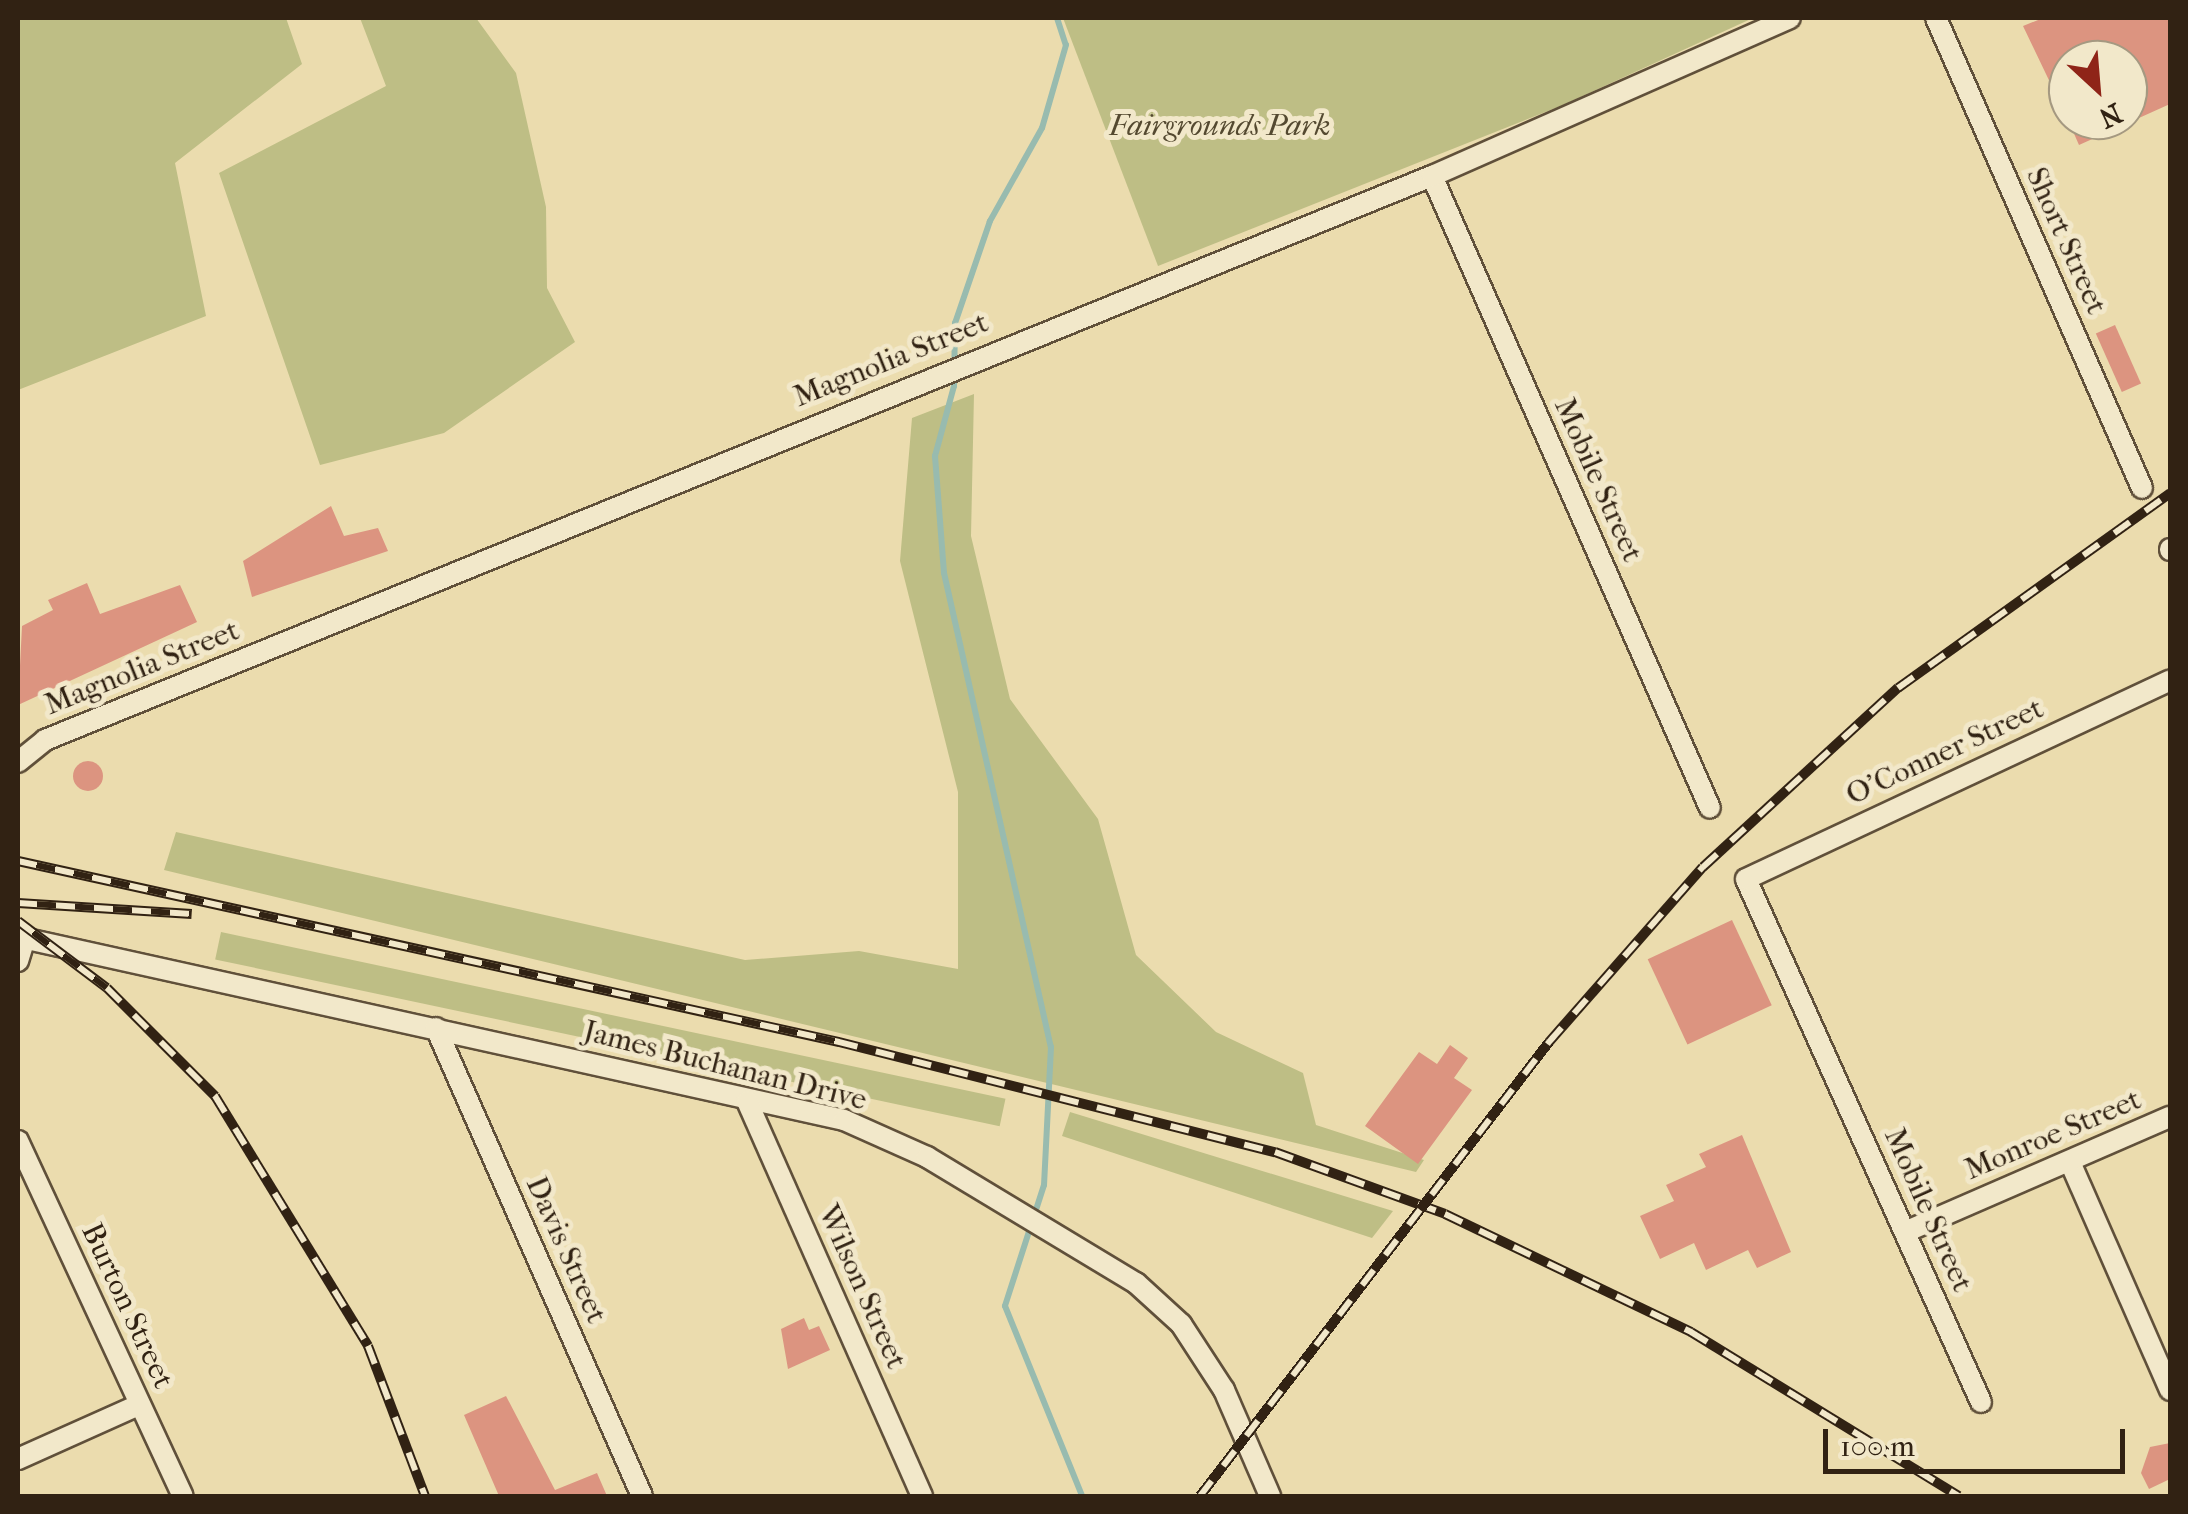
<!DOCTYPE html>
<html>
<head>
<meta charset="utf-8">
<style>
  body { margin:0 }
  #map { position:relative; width:2188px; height:1514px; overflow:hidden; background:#ebdcae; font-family:"IM FELL French Canon",serif }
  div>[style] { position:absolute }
  .green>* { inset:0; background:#bebe85; transform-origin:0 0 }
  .stream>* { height:6px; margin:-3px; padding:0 3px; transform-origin:3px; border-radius:3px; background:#98bbaf }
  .building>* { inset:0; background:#dc9480; transform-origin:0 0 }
  .round { border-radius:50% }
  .roads { filter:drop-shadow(2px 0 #60503a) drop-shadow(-2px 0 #60503a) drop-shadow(0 2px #60503a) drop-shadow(0 -2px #60503a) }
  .minor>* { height:20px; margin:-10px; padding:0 10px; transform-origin:10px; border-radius:10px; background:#f2e8ca }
  .rail>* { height:10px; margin-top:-5px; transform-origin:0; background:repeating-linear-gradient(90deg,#f2e8ca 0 19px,#312213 0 38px); box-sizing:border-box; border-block:2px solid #312213 }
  span { translate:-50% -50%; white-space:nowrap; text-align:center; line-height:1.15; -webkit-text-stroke:10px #f2e8ca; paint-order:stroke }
  .park-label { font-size:30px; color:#544930; font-style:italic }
  .street-label { font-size:30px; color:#312213 }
  .frame { position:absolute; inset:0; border:20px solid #312213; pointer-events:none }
  .north { position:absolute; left:2048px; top:40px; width:100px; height:100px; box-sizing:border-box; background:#f2e8ca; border:2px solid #a59981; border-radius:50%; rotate:154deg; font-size:28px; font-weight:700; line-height:40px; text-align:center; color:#312213 }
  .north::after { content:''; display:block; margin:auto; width:35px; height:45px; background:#8f2418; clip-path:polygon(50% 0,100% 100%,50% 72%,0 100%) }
  .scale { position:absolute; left:1823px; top:1429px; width:302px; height:45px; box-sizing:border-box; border:5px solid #312213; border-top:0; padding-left:12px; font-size:30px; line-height:35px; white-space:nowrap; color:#312213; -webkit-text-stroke:8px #f2e8ca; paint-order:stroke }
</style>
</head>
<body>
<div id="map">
  <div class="green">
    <i style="clip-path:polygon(18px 18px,286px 18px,302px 64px,175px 163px,206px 316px,18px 390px)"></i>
    <i style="clip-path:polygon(360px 18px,476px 18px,516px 73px,546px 207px,547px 288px,575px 342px,444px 433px,320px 465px,219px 173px,386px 86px)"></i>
    <i style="clip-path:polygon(1063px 18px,1753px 18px,1563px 105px,1158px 266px)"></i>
    <i style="clip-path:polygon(974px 394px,971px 536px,1010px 699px,1098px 819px,1136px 955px,1216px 1032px,1303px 1073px,1316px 1125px,1424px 1160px,1416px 1172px,164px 870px,176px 832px,745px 960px,859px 951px,958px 969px,958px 792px,900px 561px,912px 418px)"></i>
    <i style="left:221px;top:932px;width:802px;height:28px;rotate:12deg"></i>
    <i style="clip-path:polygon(1070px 1112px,1393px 1211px,1372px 1238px,1062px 1136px)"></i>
  </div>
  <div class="stream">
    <i style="left:1057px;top:18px;width:28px;rotate:72deg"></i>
    <i style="left:1066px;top:45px;width:86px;rotate:106.1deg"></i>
    <i style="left:1042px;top:128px;width:107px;rotate:119.2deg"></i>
    <i style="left:990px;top:221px;width:108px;rotate:108.9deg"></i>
    <i style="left:955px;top:323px;width:63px;rotate:90.9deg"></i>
    <i style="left:954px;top:386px;width:73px;rotate:105.2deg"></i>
    <i style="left:935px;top:456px;width:117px;rotate:85.6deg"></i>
    <i style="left:944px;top:573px;width:486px;rotate:77.3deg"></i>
    <i style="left:1051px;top:1047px;width:138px;rotate:92.9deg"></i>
    <i style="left:1044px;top:1185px;width:127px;rotate:107.9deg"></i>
    <i style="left:1005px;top:1306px;width:205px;rotate:67.9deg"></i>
  </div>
  <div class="building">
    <i style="clip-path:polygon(2043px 18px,2170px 18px,2170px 104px,2079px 145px,2068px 120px,2128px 120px,2128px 60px,2068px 60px,2068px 120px,2023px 26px)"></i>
    <i style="left:2115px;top:325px;width:64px;height:21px;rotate:66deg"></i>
    <i style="clip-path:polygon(331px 506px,344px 536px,378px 528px,388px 551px,252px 597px,243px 561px)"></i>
    <i style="clip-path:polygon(87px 583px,100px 614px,180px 585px,197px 622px,18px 705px,22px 626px,53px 610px,48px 600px)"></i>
    <i class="round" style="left:73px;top:761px;width:30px;height:30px"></i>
    <i style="left:1732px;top:920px;width:94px;height:93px;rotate:65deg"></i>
    <i style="clip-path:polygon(1450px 1045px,1468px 1058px,1454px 1078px,1472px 1090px,1418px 1164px,1365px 1126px,1419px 1052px,1437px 1064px)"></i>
    <i style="clip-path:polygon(1742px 1135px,1791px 1252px,1757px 1268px,1748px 1250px,1706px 1270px,1694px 1243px,1660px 1259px,1640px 1216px,1674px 1201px,1666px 1185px,1706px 1167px,1699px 1154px)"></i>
    <i style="clip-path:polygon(804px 1318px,809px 1330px,819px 1326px,830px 1350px,788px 1369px,781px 1329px)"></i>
    <i style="clip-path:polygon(506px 1396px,555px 1490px,597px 1473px,607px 1496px,499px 1496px,464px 1415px)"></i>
    <i style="clip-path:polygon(2170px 1443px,2170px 1479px,2149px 1489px,2141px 1473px,2150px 1447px)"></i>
  </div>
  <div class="roads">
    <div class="minor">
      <i style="left:1936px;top:18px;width:513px;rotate:66.33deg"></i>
      <i style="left:1432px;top:176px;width:690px;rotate:66.26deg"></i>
      <i style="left:2170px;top:549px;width:1px;rotate:90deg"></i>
      <i style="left:18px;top:762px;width:35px;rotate:-39deg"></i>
      <i style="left:45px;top:740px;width:1497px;rotate:-22.13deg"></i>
      <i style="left:1432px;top:176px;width:391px;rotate:-23.8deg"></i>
      <i style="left:18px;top:937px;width:846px;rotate:12.49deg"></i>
      <i style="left:844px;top:1120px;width:91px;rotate:24deg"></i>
      <i style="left:927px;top:1157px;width:244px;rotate:31.1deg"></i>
      <i style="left:1136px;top:1283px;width:61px;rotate:42.3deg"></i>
      <i style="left:1181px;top:1324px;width:79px;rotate:56.9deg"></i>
      <i style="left:1224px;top:1390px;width:116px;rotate:66.5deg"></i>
      <i style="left:18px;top:961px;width:24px;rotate:-73deg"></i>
      <i style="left:436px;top:1028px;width:511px;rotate:66.24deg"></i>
      <i style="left:747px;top:1101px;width:432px;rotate:66.1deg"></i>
      <i style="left:18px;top:1141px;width:391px;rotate:65.1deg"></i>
      <i style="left:2070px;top:1162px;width:249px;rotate:66.3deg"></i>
      <i style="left:1905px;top:1232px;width:289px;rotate:-23.5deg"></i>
      <i style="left:1981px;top:1402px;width:573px;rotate:-114.2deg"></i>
      <i style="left:1746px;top:879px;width:468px;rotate:-25.1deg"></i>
      <i style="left:18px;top:1459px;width:133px;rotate:-24.1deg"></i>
    </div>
  </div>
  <div class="rail">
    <i style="left:18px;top:861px;width:841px;rotate:12.43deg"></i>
    <i style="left:839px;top:1042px;width:450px;rotate:14.2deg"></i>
    <i style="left:1275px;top:1152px;width:181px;rotate:20deg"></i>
    <i style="left:1445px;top:1214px;width:273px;rotate:25.6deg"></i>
    <i style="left:1691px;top:1332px;width:314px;rotate:31.5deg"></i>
    <i style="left:18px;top:903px;width:174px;rotate:3.6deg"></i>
    <i style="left:18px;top:921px;width:111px;rotate:37deg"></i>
    <i style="left:107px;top:988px;width:153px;rotate:45deg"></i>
    <i style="left:215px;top:1096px;width:293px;rotate:58.5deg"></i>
    <i style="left:368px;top:1346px;width:160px;rotate:69.2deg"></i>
    <i style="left:1200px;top:1496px;width:573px;rotate:-52.45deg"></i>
    <i style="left:1549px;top:1042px;width:233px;rotate:-48.7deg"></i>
    <i style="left:1703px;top:867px;width:265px;rotate:-42.6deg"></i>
    <i style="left:1898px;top:688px;width:335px;rotate:-35.6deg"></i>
  </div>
  <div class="park-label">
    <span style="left:1220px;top:126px">Fairgrounds Park</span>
  </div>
  <div class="street-label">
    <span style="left:2066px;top:241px;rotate:66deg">Short Street</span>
    <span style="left:891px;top:360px;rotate:-22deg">Magnolia Street</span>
    <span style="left:1598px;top:480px;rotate:66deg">Mobile Street</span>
    <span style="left:142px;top:668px;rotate:-22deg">Magnolia Street</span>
    <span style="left:1945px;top:752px;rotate:-25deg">O'Conner Street</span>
    <span style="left:725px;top:1066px;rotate:14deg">James Buchanan Drive</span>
    <span style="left:2053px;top:1135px;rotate:-23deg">Monroe Street</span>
    <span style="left:1928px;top:1210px;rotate:66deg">Mobile Street</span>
    <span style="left:566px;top:1250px;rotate:66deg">Davis Street</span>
    <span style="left:862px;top:1287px;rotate:66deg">Wilson Street</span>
    <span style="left:127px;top:1306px;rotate:65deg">Burton Street</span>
  </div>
  <div class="frame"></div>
  <div class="north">N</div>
  <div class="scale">100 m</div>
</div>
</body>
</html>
